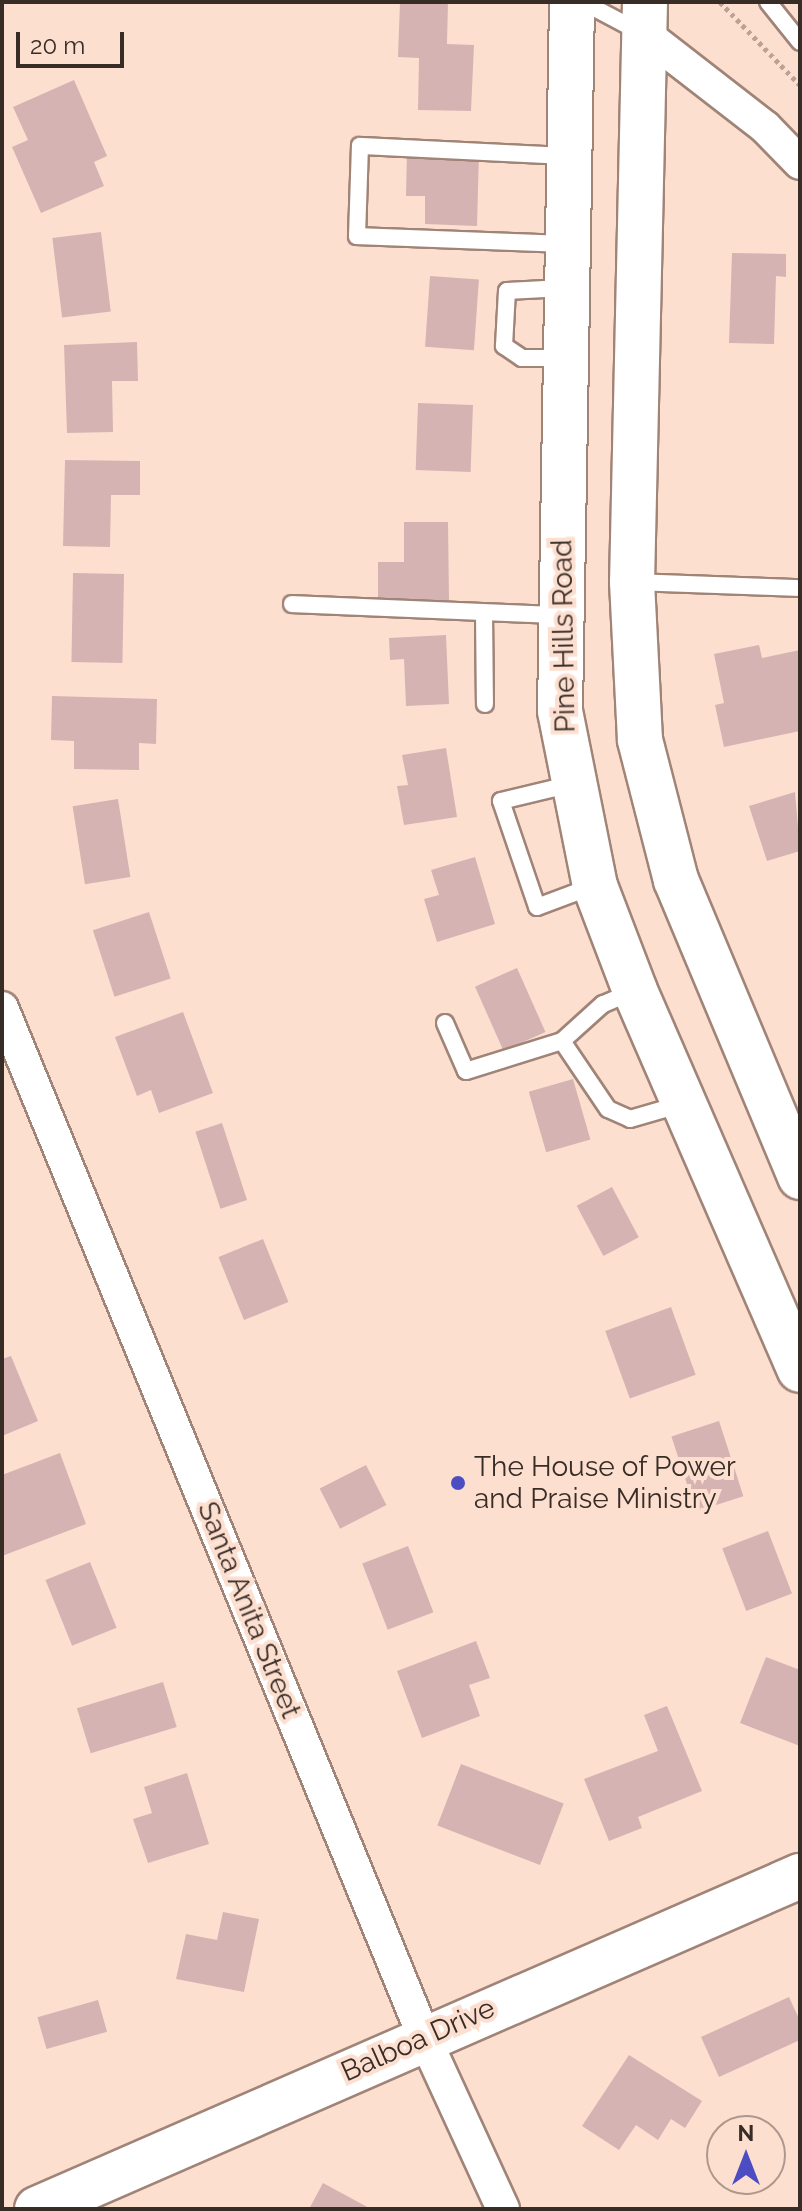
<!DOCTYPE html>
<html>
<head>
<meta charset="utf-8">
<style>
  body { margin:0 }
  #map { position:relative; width:802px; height:2211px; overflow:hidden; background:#fddfd0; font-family:Raleway,sans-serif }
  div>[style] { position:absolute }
  .building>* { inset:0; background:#d5b3b2; transform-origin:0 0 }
  .path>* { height:5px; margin-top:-2.5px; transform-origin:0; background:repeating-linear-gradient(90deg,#baa297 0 4px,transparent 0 8px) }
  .roads { filter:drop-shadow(2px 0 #a08477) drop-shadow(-2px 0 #a08477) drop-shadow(0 2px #a08477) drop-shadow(0 -2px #a08477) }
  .lane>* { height:16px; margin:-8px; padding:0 8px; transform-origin:8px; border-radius:8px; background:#fff }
  .street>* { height:32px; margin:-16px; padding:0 16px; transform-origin:16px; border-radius:16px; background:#fff }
  .secondary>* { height:44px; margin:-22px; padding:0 22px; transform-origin:22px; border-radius:22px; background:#fff }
  .dots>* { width:22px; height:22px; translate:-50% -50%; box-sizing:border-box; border:4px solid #fddfd0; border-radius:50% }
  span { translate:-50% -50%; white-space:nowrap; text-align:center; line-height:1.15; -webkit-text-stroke:8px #fddfd0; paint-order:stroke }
  .street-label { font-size:28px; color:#382c27 }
  .poi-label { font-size:28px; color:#382c27 }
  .left { translate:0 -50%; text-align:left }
  .frame { position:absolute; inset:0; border:4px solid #382c27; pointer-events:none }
  .north { position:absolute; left:706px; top:2115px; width:80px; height:80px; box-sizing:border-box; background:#fddfd0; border:2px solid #ae978c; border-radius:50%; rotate:0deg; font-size:22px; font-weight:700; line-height:32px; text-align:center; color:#382c27 }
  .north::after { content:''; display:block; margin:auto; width:28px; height:36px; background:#4c4dc3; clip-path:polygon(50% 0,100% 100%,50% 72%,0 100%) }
  .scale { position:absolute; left:16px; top:32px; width:108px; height:36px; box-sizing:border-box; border:4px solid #382c27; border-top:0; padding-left:10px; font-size:24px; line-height:28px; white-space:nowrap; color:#382c27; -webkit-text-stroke:6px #fddfd0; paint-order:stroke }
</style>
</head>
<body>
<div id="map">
  <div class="building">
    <i style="clip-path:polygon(400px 2px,448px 2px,447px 44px,474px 45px,471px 111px,418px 110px,419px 58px,398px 57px)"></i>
    <i style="clip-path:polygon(74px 80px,107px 156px,94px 162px,104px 186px,41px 213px,12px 147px,28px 140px,13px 107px)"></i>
    <i style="clip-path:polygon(407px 151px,479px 153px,477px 226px,425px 224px,425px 196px,406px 196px)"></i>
    <i style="left:101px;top:232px;width:80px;height:49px;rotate:83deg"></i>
    <i style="clip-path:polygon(732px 253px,786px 254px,786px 277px,776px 276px,774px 344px,729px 343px)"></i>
    <i style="left:430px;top:276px;width:49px;height:71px;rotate:4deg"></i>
    <i style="clip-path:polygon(137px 342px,138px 381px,112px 381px,113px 432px,67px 433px,64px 345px)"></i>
    <i style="left:418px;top:403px;width:55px;height:67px;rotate:2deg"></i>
    <i style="clip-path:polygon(65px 460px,140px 461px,140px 495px,111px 495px,110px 547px,63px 546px)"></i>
    <i style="clip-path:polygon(404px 522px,448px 522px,449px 600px,378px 601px,378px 562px,404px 562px)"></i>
    <i style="left:73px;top:573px;width:51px;height:89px;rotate:1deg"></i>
    <i style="clip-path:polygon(446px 635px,449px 704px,406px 706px,404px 659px,390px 660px,389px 638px)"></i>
    <i style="clip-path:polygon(759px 645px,762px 658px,800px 650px,800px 731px,724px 747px,715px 705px,724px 703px,714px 654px)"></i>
    <i style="clip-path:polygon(52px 696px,157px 699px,156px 744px,139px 743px,139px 770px,74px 769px,74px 741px,51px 740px)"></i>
    <i style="clip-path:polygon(446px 748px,457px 817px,404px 825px,397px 786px,408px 785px,402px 755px)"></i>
    <i style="clip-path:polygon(795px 792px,800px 851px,767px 861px,749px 806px)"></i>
    <i style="left:118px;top:799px;width:79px;height:46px;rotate:81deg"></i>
    <i style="clip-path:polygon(475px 857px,495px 924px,437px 942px,424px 899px,439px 895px,431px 870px)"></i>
    <i style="left:149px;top:912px;width:70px;height:59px;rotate:72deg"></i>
    <i style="left:517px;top:968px;width:70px;height:46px;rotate:66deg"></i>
    <i style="clip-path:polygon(183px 1012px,213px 1093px,159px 1113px,151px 1090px,137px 1096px,115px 1037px)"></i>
    <i style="left:573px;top:1079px;width:63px;height:46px;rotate:74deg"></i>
    <i style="left:222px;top:1123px;width:81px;height:28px;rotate:72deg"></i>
    <i style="left:612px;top:1187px;width:57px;height:40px;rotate:62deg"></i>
    <i style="left:263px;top:1239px;width:68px;height:48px;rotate:68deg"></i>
    <i style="left:671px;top:1307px;width:72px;height:70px;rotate:70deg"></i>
    <i style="clip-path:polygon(11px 1356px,38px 1421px,2px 1436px,2px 1359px)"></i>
    <i style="left:719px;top:1421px;width:79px;height:50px;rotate:72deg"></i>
    <i style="clip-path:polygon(60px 1453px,86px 1524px,2px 1556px,2px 1475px)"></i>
    <i style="left:366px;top:1465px;width:45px;height:52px;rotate:63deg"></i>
    <i style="left:768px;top:1531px;width:67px;height:49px;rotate:69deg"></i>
    <i style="left:408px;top:1546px;width:71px;height:49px;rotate:69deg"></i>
    <i style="left:90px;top:1562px;width:71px;height:48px;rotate:68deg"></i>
    <i style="clip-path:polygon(476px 1641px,490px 1678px,469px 1685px,480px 1716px,422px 1738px,397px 1671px)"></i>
    <i style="clip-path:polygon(766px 1657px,800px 1670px,800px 1746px,740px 1723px)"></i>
    <i style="left:163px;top:1682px;width:47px;height:90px;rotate:73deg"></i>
    <i style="clip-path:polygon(667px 1706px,702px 1791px,638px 1817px,642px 1828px,609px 1841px,584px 1779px,658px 1751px,644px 1715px)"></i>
    <i style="left:461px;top:1764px;width:110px;height:66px;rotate:21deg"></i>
    <i style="clip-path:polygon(187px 1773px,209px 1844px,148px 1863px,133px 1819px,152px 1813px,144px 1787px)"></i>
    <i style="clip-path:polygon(223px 1912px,259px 1919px,244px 1992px,176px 1979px,186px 1934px,217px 1940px)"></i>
    <i style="clip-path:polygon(789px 1997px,800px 2021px,800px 2040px,719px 2077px,701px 2037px)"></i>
    <i style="left:98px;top:2000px;width:33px;height:63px;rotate:74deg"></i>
    <i style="clip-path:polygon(629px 2055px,702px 2101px,685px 2128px,671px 2119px,658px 2140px,636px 2125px,619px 2150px,582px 2126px)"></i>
    <i style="clip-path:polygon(323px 2183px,371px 2209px,309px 2209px)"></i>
  </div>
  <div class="path">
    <i style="left:720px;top:2px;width:115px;rotate:46.1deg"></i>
  </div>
  <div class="roads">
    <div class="lane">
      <i style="left:583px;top:2px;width:64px;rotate:27.8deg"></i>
      <i style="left:768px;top:2px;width:51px;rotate:51.3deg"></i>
      <i style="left:564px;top:244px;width:207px;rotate:-177.8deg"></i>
      <i style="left:357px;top:236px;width:90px;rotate:-88.1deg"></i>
      <i style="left:360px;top:146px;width:208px;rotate:2.8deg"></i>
      <i style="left:564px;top:358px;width:42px;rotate:180deg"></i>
      <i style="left:522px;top:358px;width:22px;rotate:-146deg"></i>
      <i style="left:504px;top:346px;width:55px;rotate:-86.9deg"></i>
      <i style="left:507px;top:291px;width:57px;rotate:-3deg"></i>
      <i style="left:634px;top:582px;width:166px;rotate:2.1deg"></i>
      <i style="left:292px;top:604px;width:267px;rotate:2.4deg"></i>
      <i style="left:484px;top:613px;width:91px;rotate:89.4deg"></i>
      <i style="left:572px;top:784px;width:73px;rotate:166.5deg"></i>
      <i style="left:501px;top:801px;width:112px;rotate:71.2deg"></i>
      <i style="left:537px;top:907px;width:60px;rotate:-20.6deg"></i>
      <i style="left:634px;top:991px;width:34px;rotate:157deg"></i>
      <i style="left:603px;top:1004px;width:55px;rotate:137.9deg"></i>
      <i style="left:562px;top:1041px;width:82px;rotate:55.9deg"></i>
      <i style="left:608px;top:1109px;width:24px;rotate:24deg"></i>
      <i style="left:630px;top:1119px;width:54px;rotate:-16.1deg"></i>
      <i style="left:445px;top:1023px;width:52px;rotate:66.4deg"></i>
      <i style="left:466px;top:1071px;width:101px;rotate:-17.4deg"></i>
    </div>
    <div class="street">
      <i style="left:645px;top:34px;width:152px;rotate:37.8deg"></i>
      <i style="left:765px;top:127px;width:50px;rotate:45.8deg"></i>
      <i style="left:2px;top:1008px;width:1112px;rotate:67.7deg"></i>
      <i style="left:424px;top:2037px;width:189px;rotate:65.3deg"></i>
    </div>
    <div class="secondary">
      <i style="left:572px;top:2px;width:709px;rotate:90.97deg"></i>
      <i style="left:560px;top:711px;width:178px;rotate:78.7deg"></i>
      <i style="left:595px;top:886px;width:112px;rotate:69.1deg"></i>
      <i style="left:635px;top:991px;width:413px;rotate:66.5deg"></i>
      <i style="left:645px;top:2px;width:580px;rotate:91.28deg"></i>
      <i style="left:632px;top:582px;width:158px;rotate:87.1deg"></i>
      <i style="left:640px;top:740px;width:145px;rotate:75.6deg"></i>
      <i style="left:676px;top:880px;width:322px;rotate:67.3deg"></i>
      <i style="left:37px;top:2209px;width:833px;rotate:-23.58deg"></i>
    </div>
  </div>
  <div class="dots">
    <i style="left:458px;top:1483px;background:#4c4dc3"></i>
  </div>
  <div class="street-label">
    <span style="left:564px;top:636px;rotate:-91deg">Pine Hills Road</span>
    <span style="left:249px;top:1610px;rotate:68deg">Santa Anita Street</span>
    <span style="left:418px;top:2040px;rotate:-24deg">Balboa Drive</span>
  </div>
  <div class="poi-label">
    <span class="left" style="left:474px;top:1483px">The House of Power<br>and Praise Ministry</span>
  </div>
  <div class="frame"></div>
  <div class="north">N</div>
  <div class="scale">20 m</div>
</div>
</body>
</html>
